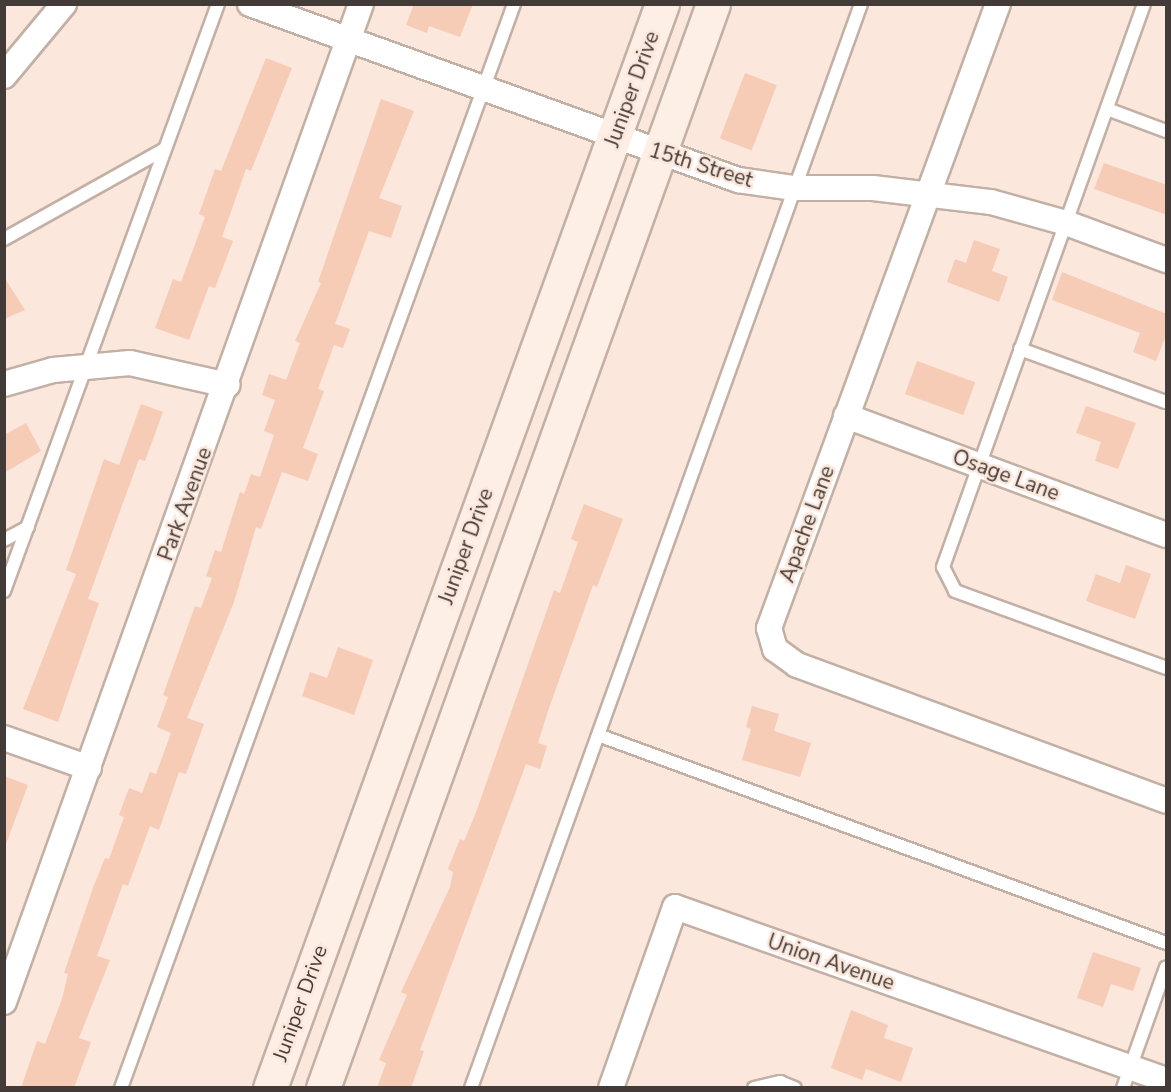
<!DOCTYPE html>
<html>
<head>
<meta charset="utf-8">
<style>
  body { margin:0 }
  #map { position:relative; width:1171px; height:1092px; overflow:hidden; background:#fbe7dc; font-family:"Nunito Sans",sans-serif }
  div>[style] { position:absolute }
  .building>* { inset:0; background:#f6ccb6; transform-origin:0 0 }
  .roads { filter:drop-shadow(2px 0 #c3b0a5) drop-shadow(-2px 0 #c3b0a5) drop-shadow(0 2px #c3b0a5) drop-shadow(0 -2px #c3b0a5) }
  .lane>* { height:12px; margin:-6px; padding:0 6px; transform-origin:6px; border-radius:6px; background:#fff }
  .street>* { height:24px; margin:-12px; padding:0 12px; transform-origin:12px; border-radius:12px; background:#fff }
  .secondary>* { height:33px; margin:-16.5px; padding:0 16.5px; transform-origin:16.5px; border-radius:16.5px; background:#fdeee6 }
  span { translate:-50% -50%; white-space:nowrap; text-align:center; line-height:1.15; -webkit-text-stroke:5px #fbe7dc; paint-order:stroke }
  .street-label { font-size:21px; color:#433b37 }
  .frame { position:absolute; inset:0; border:6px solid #433b37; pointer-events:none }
</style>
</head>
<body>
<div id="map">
  <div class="building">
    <i style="clip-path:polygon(414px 4px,473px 4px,460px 37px,429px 26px,427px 33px,406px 25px)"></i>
    <i style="clip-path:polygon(266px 58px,292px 68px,251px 171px,246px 169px,222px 237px,233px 241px,215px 288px,209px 286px,189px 340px,155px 328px,173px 279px,181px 282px,205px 217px,199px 214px,215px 169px,221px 171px)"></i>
    <i style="left:745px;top:73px;width:34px;height:70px;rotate:21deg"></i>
    <i style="clip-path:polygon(381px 99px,414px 111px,379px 198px,402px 206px,391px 238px,369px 231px,335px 324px,350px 329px,343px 348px,334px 345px,318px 389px,324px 391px,303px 448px,318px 454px,308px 481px,282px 472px,261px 529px,256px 527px,234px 602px,187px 718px,204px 724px,186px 774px,179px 772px,159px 830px,150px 826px,128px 886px,123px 884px,97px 956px,110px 960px,79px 1038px,91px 1042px,74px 1088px,21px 1088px,37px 1041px,45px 1044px,62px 999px,68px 974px,64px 973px,94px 885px,105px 858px,109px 859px,124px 817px,119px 815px,129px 788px,142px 793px,150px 772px,156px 774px,171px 733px,157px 727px,168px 697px,163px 695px,195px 606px,201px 608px,212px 578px,206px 576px,215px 550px,221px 552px,240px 492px,244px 494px,251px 474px,260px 477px,274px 435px,264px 431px,275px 400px,262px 395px,269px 374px,286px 380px,300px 343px,295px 341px,321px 283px,318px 282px)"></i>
    <i style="clip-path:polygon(1104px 163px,1167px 185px,1167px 215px,1094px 189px)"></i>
    <i style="clip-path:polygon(974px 240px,1000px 249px,992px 271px,1008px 277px,999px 302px,947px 282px,955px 259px,966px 263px)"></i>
    <i style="clip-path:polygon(1062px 272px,1167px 314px,1167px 333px,1156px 361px,1133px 352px,1140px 333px,1052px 300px)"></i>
    <i style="clip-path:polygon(4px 277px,25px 310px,4px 319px)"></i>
    <i style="left:917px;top:361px;width:62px;height:35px;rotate:20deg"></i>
    <i style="clip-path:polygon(141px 404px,163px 412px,145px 461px,139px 459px,88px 599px,99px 603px,58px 722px,23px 709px,76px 574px,66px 570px,104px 459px,119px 465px)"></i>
    <i style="clip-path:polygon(1086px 406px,1136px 423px,1118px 469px,1095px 461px,1101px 442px,1076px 433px)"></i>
    <i style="clip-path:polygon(26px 423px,41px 451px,4px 473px,4px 435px)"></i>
    <i style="clip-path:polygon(584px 504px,623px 519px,597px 587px,593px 585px,548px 711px,538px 743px,547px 746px,540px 769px,526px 764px,420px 1050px,424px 1051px,411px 1088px,377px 1088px,386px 1063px,379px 1060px,407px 995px,401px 992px,450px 887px,453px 872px,448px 869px,460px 839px,464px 841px,475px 815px,554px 590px,560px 593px,578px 542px,571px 539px)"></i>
    <i style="clip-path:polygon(1126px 565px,1151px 574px,1135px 619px,1086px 601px,1096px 574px,1120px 583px)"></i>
    <i style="clip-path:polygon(338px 647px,373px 660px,354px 715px,302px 696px,310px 672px,327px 678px)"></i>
    <i style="clip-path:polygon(752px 706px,779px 714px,774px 731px,811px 743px,800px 777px,742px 760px,751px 729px,746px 727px)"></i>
    <i style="clip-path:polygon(4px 776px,28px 785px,6px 844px,4px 843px)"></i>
    <i style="clip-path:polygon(1093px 952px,1141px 968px,1133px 991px,1111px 984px,1103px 1007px,1077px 998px)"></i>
    <i style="clip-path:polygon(851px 1010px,888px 1025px,884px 1038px,913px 1048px,901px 1082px,866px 1069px,862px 1080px,831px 1068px)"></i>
  </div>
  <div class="roads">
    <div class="lane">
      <i style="left:1144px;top:4px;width:598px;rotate:109.65deg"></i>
      <i style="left:943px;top:567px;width:27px;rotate:63deg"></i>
      <i style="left:955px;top:591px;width:225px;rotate:20deg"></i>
      <i style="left:1107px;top:109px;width:63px;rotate:20.4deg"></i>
      <i style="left:4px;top:239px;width:182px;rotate:-29.2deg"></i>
      <i style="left:1020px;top:349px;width:155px;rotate:20deg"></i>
      <i style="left:4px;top:540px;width:27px;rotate:-28deg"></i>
      <i style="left:4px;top:591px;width:625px;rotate:-69.97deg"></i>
      <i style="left:598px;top:735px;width:605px;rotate:20.11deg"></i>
      <i style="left:121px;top:1088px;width:1153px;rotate:-70.07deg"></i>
      <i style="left:471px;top:1088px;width:1152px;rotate:-70.21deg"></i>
      <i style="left:754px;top:1088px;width:27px;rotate:-13deg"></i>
      <i style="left:780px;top:1082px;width:16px;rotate:22deg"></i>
      <i style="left:1123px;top:1088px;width:128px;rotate:-70.4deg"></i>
    </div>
    <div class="street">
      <i style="left:250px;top:4px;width:519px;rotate:19.83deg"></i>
      <i style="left:738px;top:180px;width:57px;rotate:8.1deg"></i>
      <i style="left:794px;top:188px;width:79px"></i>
      <i style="left:873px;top:188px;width:119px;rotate:6.8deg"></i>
      <i style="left:991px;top:202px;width:78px;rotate:15.6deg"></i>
      <i style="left:1066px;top:223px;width:107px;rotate:20.3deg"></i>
      <i style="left:998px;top:4px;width:665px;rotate:110.15deg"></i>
      <i style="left:769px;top:628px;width:22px;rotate:74deg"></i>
      <i style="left:775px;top:649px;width:27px;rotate:36deg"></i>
      <i style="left:797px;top:665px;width:393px;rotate:20.2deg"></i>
      <i style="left:4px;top:76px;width:94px;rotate:-50.2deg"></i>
      <i style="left:4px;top:384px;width:51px;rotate:-15.9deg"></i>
      <i style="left:53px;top:370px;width:77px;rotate:-5.2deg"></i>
      <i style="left:130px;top:363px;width:100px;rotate:12.7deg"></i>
      <i style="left:846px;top:416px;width:341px;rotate:20.4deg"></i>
      <i style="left:4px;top:738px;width:90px;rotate:19.4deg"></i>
      <i style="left:4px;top:1002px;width:1060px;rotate:-70.32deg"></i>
      <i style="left:611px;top:1088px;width:192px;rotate:-70.5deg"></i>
      <i style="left:675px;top:907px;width:521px;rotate:19.41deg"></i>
    </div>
    <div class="secondary">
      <i style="left:270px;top:1088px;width:1153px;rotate:-70.12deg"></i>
      <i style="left:323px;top:1088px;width:1152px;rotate:-70.21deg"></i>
    </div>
  </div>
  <div class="street-label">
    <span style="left:632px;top:89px;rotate:-70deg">Juniper Drive</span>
    <span style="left:701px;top:165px;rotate:17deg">15th Street</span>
    <span style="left:1006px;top:475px;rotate:20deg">Osage Lane</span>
    <span style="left:185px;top:504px;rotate:-70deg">Park Avenue</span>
    <span style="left:807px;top:524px;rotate:-70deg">Apache Lane</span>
    <span style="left:466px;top:546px;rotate:-70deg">Juniper Drive</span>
    <span style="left:831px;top:962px;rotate:19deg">Union Avenue</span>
    <span style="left:300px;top:1003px;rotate:-70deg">Juniper Drive</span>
  </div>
  <div class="frame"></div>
</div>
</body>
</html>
